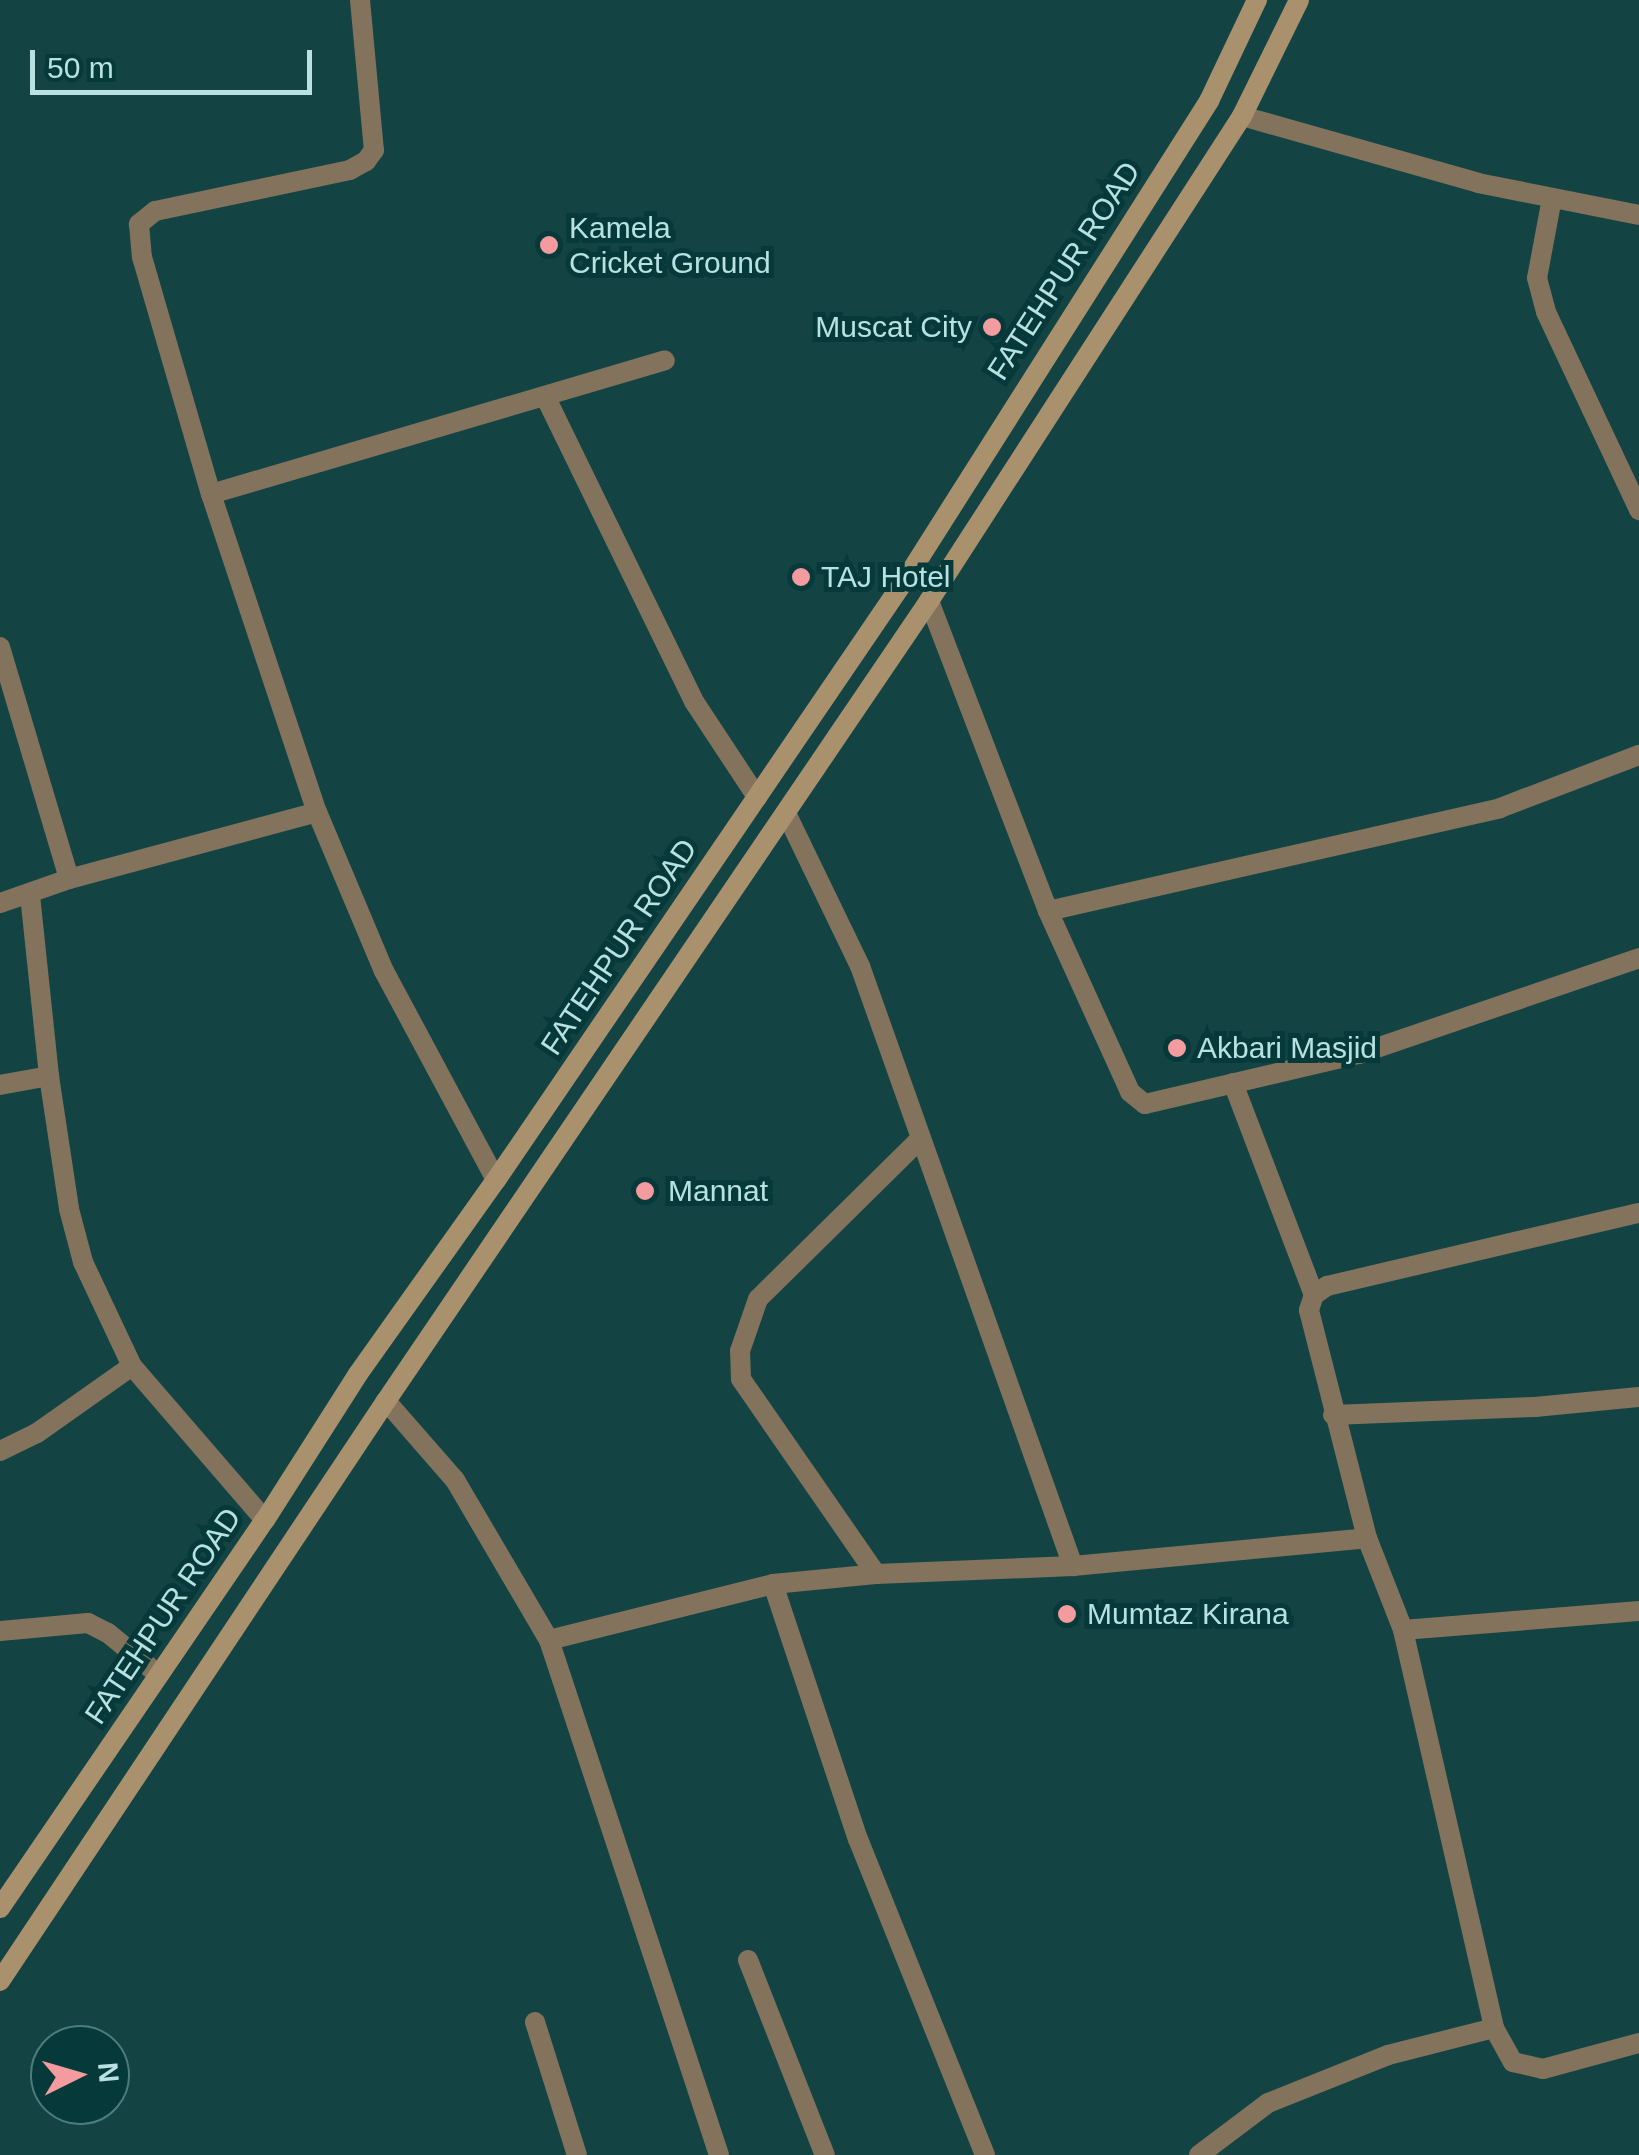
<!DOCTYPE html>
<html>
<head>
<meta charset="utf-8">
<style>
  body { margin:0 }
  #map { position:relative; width:1639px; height:2155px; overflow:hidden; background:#144344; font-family:Helvetica,sans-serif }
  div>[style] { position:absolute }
  .street>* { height:20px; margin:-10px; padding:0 10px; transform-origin:10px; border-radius:10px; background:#83735c }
  .secondary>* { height:20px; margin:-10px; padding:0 10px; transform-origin:10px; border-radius:10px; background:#aa916d }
  .dots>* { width:28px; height:28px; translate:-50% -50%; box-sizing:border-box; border:5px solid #06393a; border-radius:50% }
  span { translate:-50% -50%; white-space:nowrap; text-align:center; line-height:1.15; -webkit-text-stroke:10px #06393a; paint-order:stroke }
  .poi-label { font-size:30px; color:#b9e1e1 }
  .left { translate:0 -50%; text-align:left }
  .right { translate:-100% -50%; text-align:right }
  .street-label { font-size:30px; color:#b9e1e1 }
  .north { position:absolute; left:30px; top:2025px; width:100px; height:100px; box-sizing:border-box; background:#06393a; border:2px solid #4e7c7d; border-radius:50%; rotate:85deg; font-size:28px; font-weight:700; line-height:40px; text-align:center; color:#b9e1e1 }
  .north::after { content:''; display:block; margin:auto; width:35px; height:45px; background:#f49b9f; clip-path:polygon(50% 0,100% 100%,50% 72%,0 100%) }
  .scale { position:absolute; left:30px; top:50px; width:282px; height:45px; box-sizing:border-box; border:5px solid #b9e1e1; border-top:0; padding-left:12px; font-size:30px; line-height:35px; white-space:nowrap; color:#b9e1e1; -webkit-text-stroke:8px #06393a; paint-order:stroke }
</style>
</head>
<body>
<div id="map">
  <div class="street">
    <i style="left:360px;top:0;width:151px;rotate:84.7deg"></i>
    <i style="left:374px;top:150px;width:14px;rotate:126deg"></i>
    <i style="left:366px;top:161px;width:18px;rotate:151deg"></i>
    <i style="left:350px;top:170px;width:199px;rotate:168.1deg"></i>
    <i style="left:155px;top:211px;width:21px;rotate:141deg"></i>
    <i style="left:139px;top:224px;width:33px;rotate:85deg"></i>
    <i style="left:142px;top:257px;width:247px;rotate:73.8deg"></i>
    <i style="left:211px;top:494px;width:335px;rotate:71.6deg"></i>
    <i style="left:317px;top:812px;width:173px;rotate:67.2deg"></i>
    <i style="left:384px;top:971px;width:237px;rotate:61.8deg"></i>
    <i style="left:1242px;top:116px;width:245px;rotate:15.8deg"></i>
    <i style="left:1478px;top:183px;width:164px;rotate:11.2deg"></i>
    <i style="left:1552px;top:198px;width:81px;rotate:100.6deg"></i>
    <i style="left:1537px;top:278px;width:35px;rotate:75deg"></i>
    <i style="left:1546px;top:312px;width:219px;rotate:64.8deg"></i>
    <i style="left:546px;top:398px;width:339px;rotate:64deg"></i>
    <i style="left:695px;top:703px;width:113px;rotate:56.6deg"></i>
    <i style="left:211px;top:494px;width:473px;rotate:-16.4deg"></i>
    <i style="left:929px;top:601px;width:332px;rotate:69deg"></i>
    <i style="left:1048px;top:911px;width:199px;rotate:65.6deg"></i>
    <i style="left:1130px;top:1092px;width:19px;rotate:39deg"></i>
    <i style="left:1145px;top:1104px;width:220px;rotate:-13.2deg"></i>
    <i style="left:1359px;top:1054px;width:296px;rotate:-18.9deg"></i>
    <i style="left:0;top:647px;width:242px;rotate:73.4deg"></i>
    <i style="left:786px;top:813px;width:170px;rotate:64.2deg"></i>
    <i style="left:860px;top:966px;width:637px;rotate:70.46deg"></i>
    <i style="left:30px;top:895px;width:182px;rotate:84deg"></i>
    <i style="left:49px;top:1076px;width:134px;rotate:81.4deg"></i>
    <i style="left:69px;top:1209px;width:55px;rotate:75.2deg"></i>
    <i style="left:83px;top:1262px;width:115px;rotate:64.8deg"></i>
    <i style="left:132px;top:1366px;width:203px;rotate:49.2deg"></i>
    <i style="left:0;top:903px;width:73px;rotate:-19.2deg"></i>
    <i style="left:69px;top:879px;width:257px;rotate:-15.1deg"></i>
    <i style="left:1048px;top:911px;width:464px;rotate:-12.8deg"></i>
    <i style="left:1500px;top:808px;width:149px;rotate:-20.9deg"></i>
    <i style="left:1233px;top:1083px;width:227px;rotate:69.1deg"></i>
    <i style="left:0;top:1085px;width:50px;rotate:-10.4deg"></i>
    <i style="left:386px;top:1401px;width:105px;rotate:48.9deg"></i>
    <i style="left:455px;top:1480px;width:186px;rotate:59.6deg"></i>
    <i style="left:549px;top:1640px;width:231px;rotate:-14deg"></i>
    <i style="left:773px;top:1584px;width:103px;rotate:-5.5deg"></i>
    <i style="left:876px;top:1574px;width:197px;rotate:-2.3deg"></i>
    <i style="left:1073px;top:1566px;width:295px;rotate:-5.4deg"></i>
    <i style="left:1367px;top:1538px;width:99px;rotate:68.6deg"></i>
    <i style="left:1403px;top:1630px;width:237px;rotate:-4.6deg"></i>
    <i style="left:1333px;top:1415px;width:202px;rotate:-2.3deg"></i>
    <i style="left:1535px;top:1407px;width:104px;rotate:-5.5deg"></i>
    <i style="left:0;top:1451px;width:41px;rotate:-25.9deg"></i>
    <i style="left:37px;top:1433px;width:116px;rotate:-35.2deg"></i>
    <i style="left:1367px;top:1538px;width:235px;rotate:-104.3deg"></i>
    <i style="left:1309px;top:1310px;width:16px;rotate:-72deg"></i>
    <i style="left:1314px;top:1295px;width:16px;rotate:-35deg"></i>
    <i style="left:1327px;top:1286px;width:320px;rotate:-13.2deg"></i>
    <i style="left:876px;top:1574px;width:237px;rotate:-124.7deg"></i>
    <i style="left:741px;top:1379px;width:28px;rotate:-92deg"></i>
    <i style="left:740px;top:1351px;width:55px;rotate:-70.9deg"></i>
    <i style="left:758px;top:1299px;width:229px;rotate:-44.6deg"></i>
    <i style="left:773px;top:1584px;width:269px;rotate:71.6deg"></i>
    <i style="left:858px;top:1839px;width:341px;rotate:68.1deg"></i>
    <i style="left:1403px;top:1630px;width:408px;rotate:77.1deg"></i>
    <i style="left:1494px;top:2028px;width:39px;rotate:61deg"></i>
    <i style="left:1513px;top:2062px;width:31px;rotate:13deg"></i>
    <i style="left:1543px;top:2069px;width:99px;rotate:-15.2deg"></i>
    <i style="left:0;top:1631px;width:88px;rotate:-5.2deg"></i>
    <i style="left:88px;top:1623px;width:22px;rotate:27deg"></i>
    <i style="left:108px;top:1633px;width:66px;rotate:39.5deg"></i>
    <i style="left:549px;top:1640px;width:542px;rotate:71.73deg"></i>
    <i style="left:748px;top:1960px;width:210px;rotate:68.5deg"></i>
    <i style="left:535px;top:2022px;width:139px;rotate:72.5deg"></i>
    <i style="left:1199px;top:2155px;width:86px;rotate:-37deg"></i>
    <i style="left:1268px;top:2103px;width:129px;rotate:-21.8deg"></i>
    <i style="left:1388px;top:2055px;width:109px;rotate:-14.3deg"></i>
  </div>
  <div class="secondary">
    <i style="left:0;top:1908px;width:470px;rotate:-55.7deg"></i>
    <i style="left:265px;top:1520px;width:173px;rotate:-57.5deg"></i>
    <i style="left:358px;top:1374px;width:238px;rotate:-54.6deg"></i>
    <i style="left:496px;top:1180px;width:737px;rotate:-55.73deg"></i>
    <i style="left:911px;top:571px;width:557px;rotate:-57.62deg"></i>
    <i style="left:1209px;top:101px;width:112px;rotate:-64.6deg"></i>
    <i style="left:0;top:1981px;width:697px;rotate:-56.36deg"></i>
    <i style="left:386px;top:1401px;width:967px;rotate:-55.83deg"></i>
    <i style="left:929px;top:601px;width:577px;rotate:-57.16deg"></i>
    <i style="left:1242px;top:116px;width:129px;rotate:-63.8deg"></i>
  </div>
  <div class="dots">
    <i style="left:549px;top:245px;background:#f49b9f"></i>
    <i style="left:992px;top:327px;background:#f49b9f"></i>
    <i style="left:801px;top:577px;background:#f49b9f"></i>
    <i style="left:1177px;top:1048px;background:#f49b9f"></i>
    <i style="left:645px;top:1191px;background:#f49b9f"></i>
    <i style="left:1067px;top:1614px;background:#f49b9f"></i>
  </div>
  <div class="poi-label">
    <span class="left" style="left:569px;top:245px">Kamela<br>Cricket Ground</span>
    <span class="right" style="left:972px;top:327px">Muscat City</span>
    <span class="left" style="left:821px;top:577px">TAJ Hotel</span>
    <span class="left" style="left:1197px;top:1048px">Akbari Masjid</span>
    <span class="left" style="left:668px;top:1191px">Mannat</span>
    <span class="left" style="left:1087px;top:1614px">Mumtaz Kirana</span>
  </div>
  <div class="street-label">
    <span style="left:1064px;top:271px;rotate:-57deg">FATEHPUR ROAD</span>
    <span style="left:619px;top:947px;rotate:-56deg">FATEHPUR ROAD</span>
    <span style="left:163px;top:1616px;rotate:-56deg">FATEHPUR ROAD</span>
  </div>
  <div class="north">N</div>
  <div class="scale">50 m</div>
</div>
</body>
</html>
